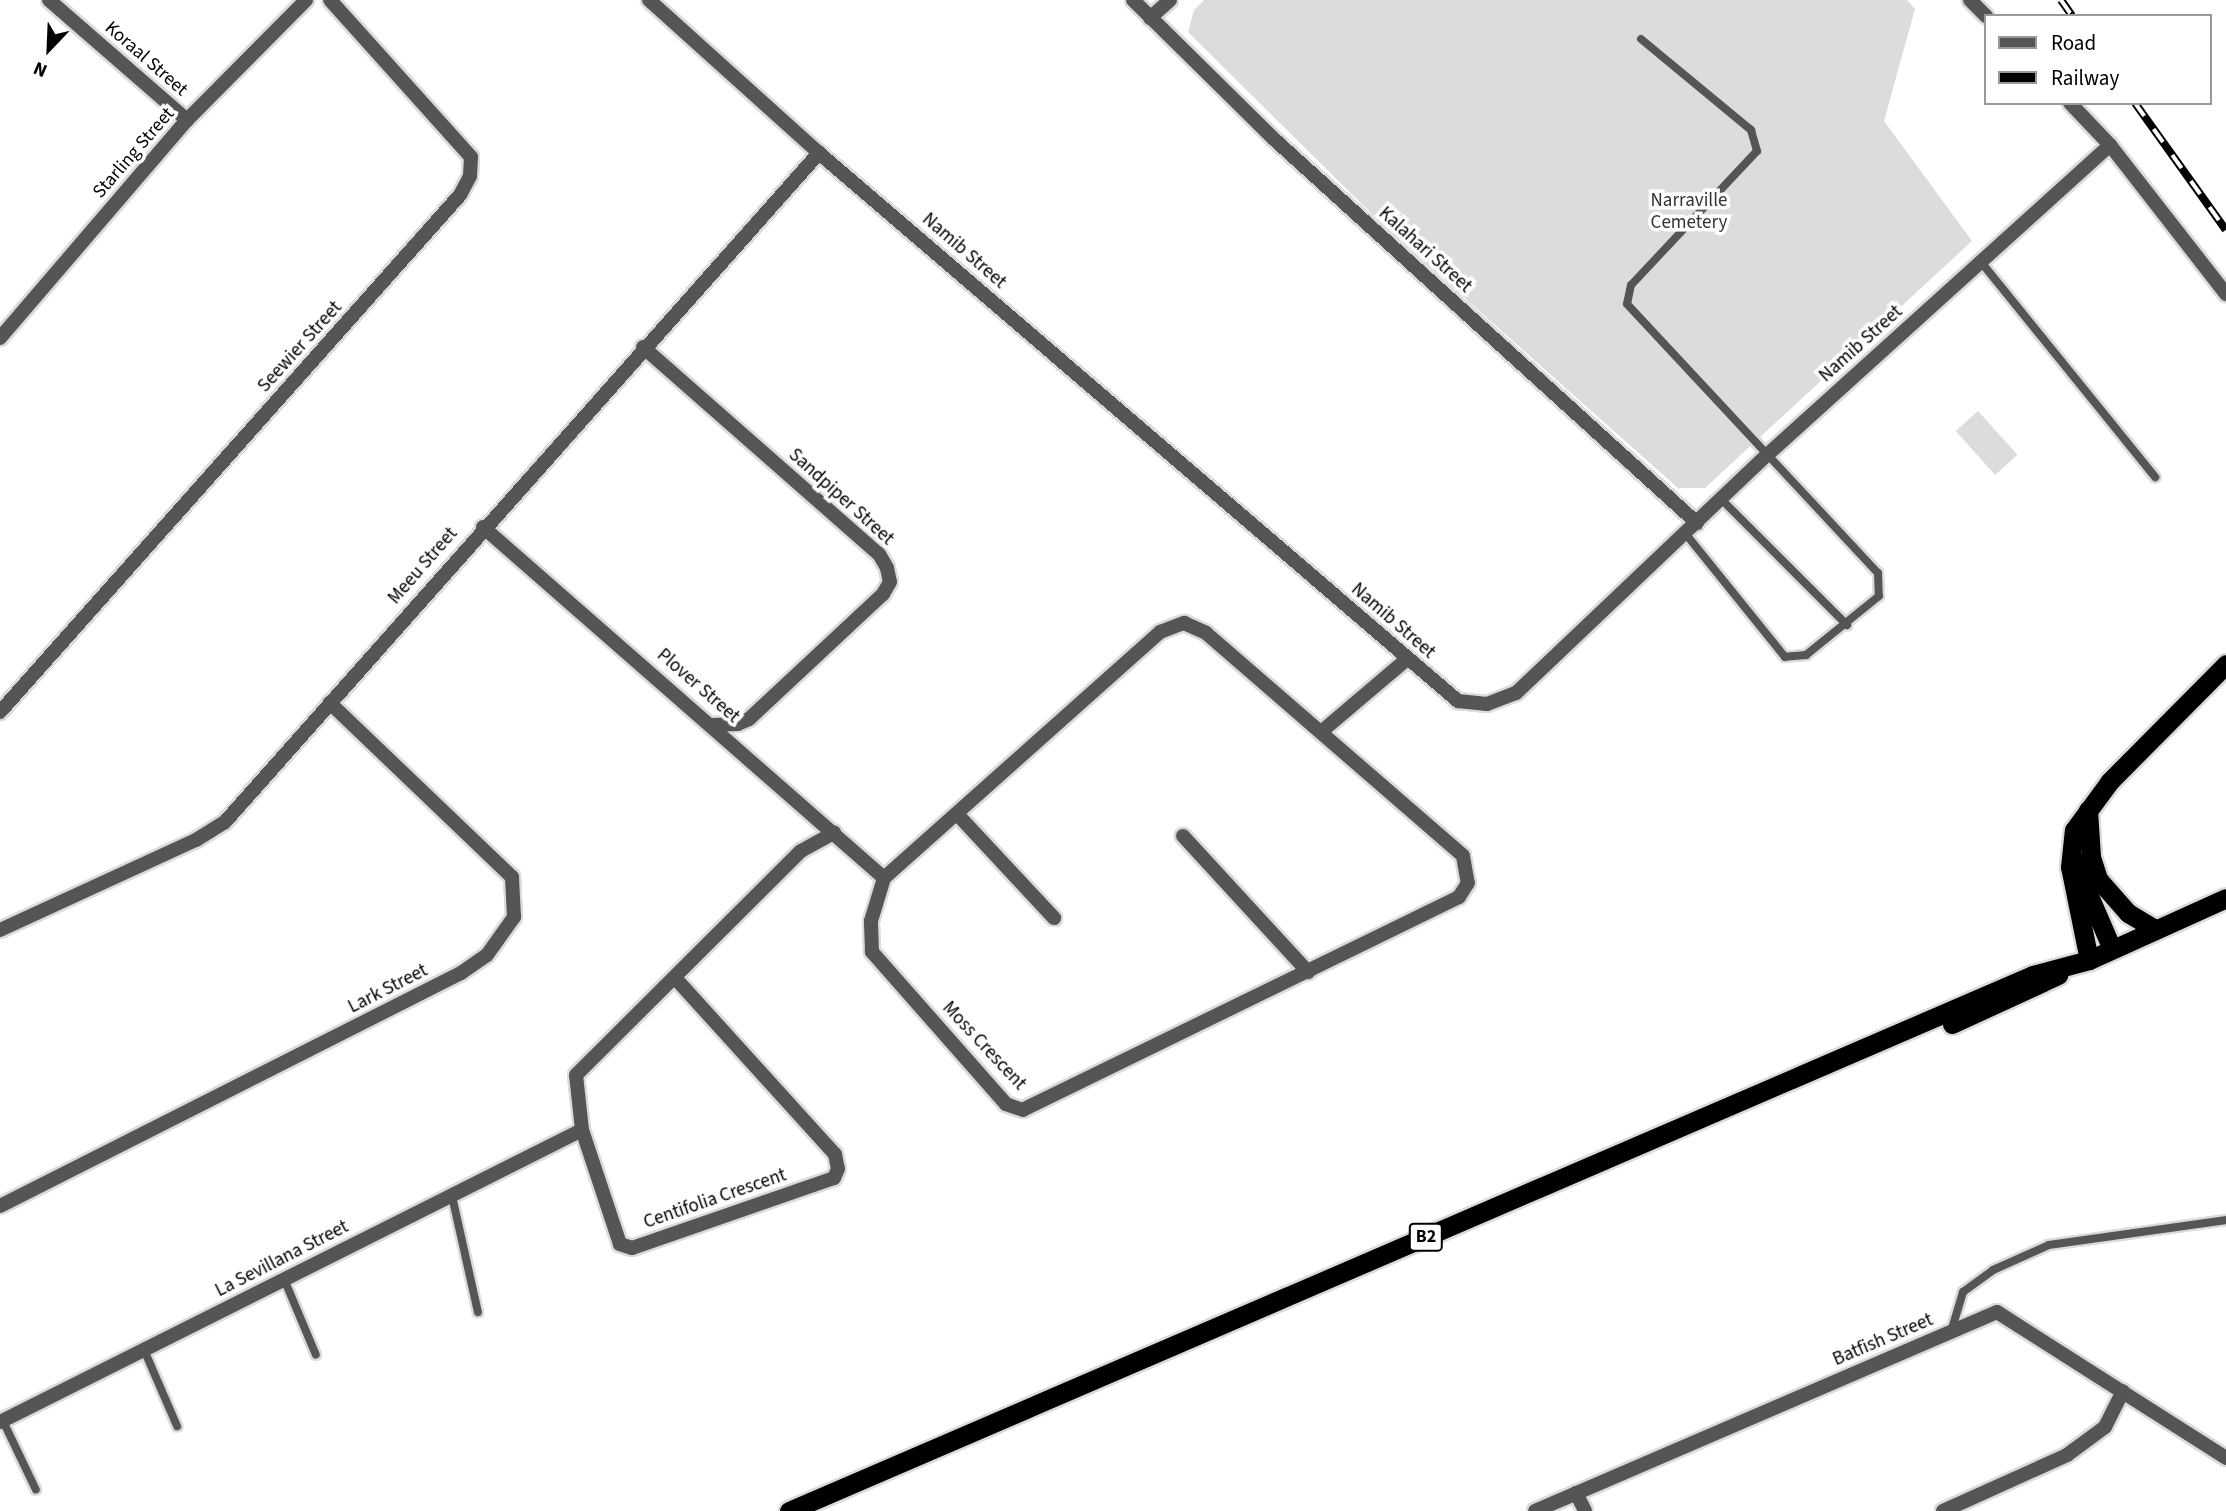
<!DOCTYPE html>
<html>
<head>
<meta charset="utf-8">
<style>
  body { margin:0 }
  #map { position:relative; width:2226px; height:1511px; overflow:hidden; background:#fff; font-family:"Source Sans 3",sans-serif }
  div>[style] { position:absolute }
  .green>* { inset:0; background:#dcdcdc; transform-origin:0 0 }
  .roads { filter:drop-shadow(2px 0 #dbdbdb) drop-shadow(-2px 0 #dbdbdb) drop-shadow(0 2px #dbdbdb) drop-shadow(0 -2px #dbdbdb) }
  .service>* { height:8px; margin:-4px; padding:0 4px; transform-origin:4px; border-radius:4px; background:#555 }
  .minor>* { height:14px; margin:-7px; padding:0 7px; transform-origin:7px; border-radius:7px; background:#555 }
  .tertiary>* { height:14px; margin:-7px; padding:0 7px; transform-origin:7px; border-radius:7px; background:#555 }
  .trunk>* { height:19px; margin:-9.5px; padding:0 9.5px; transform-origin:9.5px; border-radius:9.5px; background:#000 }
  .rail>* { height:8px; margin-top:-4px; transform-origin:0; background:repeating-linear-gradient(90deg,#fff 0 16px,#000 0 32px); box-sizing:border-box; border-block:2px solid #000 }
  span { translate:-50% -50%; white-space:nowrap; text-align:center; line-height:1.15; -webkit-text-stroke:7px #fff; paint-order:stroke }
  .shield-label span { padding:2px 5px; background:#fff; border:2px solid; border-radius:5px; -webkit-text-stroke-width:0 }
  .shield-label { font-size:18px; color:#000; font-weight:700 }
  .street-label { font-size:19px; color:#000 }
  .park-label { font-size:19px; color:#333 }
  .legend { position:absolute; left:1984px; top:14px; width:228px; height:91px; box-sizing:border-box; background:#fff; border:2px solid #999; margin:0; padding:9px 12px; list-style:none; font-size:21px; color:#000 }
  .legend li { display:flex; align-items:center; gap:14px; height:35px }
  .legend b { width:35px; border:2px solid #999 }
  .north { position:absolute; left:14px; top:14px; width:70px; height:70px; -webkit-text-stroke:5px #fff; paint-order:stroke; rotate:203deg; font-size:19px; font-weight:700; line-height:28px; text-align:center; color:#000 }
  .north::after { content:''; display:block; margin:auto; width:24px; height:32px; background:#000; clip-path:polygon(50% 0,100% 100%,50% 72%,0 100%) }
</style>
</head>
<body>
<div id="map">
  <div class="green">
    <i style="clip-path:polygon(1204px 0,1907px 0,1915px 9px,1884px 121px,1972px 241px,1705px 488px,1678px 488px,1386px 228px,1188px 32px,1194px 10px)"></i>
    <i style="left:1978px;top:411px;width:59px;height:30px;rotate:48deg"></i>
  </div>
  <div class="roads">
    <div class="service">
      <i style="left:1641px;top:39px;width:143px;rotate:39.6deg"></i>
      <i style="left:1751px;top:130px;width:22px;rotate:74deg"></i>
      <i style="left:1757px;top:151px;width:184px;rotate:133.2deg"></i>
      <i style="left:1631px;top:285px;width:19px;rotate:102deg"></i>
      <i style="left:1627px;top:304px;width:368px;rotate:47deg"></i>
      <i style="left:1878px;top:573px;width:23px;rotate:88deg"></i>
      <i style="left:1879px;top:596px;width:94px;rotate:141.1deg"></i>
      <i style="left:1806px;top:655px;width:21px;rotate:175deg"></i>
      <i style="left:1785px;top:657px;width:159px;rotate:-128.9deg"></i>
      <i style="left:1981px;top:262px;width:277px;rotate:51deg"></i>
      <i style="left:1722px;top:500px;width:177px;rotate:45deg"></i>
      <i style="left:452px;top:1196px;width:119px;rotate:77.4deg"></i>
      <i style="left:284px;top:1279px;width:82px;rotate:67.2deg"></i>
      <i style="left:1951px;top:1332px;width:42px;rotate:-73.3deg"></i>
      <i style="left:1963px;top:1292px;width:37px;rotate:-36deg"></i>
      <i style="left:1993px;top:1270px;width:61px;rotate:-24.1deg"></i>
      <i style="left:2049px;top:1245px;width:179px;rotate:-8deg"></i>
      <i style="left:145px;top:1352px;width:81px;rotate:66.6deg"></i>
      <i style="left:3px;top:1421px;width:76px;rotate:64.4deg"></i>
    </div>
    <div class="minor">
      <i style="left:49px;top:0;width:183px;rotate:41deg"></i>
      <i style="left:1133px;top:0;width:199px;rotate:44.6deg"></i>
      <i style="left:1275px;top:140px;width:570px;rotate:42.23deg"></i>
      <i style="left:1150px;top:18px;width:27px;rotate:-42deg"></i>
      <i style="left:0;top:338px;width:287px;rotate:-49.4deg"></i>
      <i style="left:187px;top:120px;width:169px;rotate:-45.2deg"></i>
      <i style="left:643px;top:347px;width:314px;rotate:41.3deg"></i>
      <i style="left:879px;top:554px;width:16px;rotate:60deg"></i>
      <i style="left:887px;top:568px;width:14px;rotate:78deg"></i>
      <i style="left:890px;top:582px;width:14px;rotate:120deg"></i>
      <i style="left:883px;top:594px;width:183px;rotate:137deg"></i>
      <i style="left:749px;top:719px;width:12px;rotate:156deg"></i>
      <i style="left:738px;top:724px;width:25px;rotate:178deg"></i>
      <i style="left:483px;top:527px;width:533px;rotate:41.2deg"></i>
      <i style="left:1184px;top:623px;width:24px;rotate:24deg"></i>
      <i style="left:1206px;top:633px;width:340px;rotate:40.9deg"></i>
      <i style="left:1463px;top:856px;width:27px;rotate:80deg"></i>
      <i style="left:1468px;top:883px;width:17px;rotate:123deg"></i>
      <i style="left:1459px;top:897px;width:485px;rotate:154deg"></i>
      <i style="left:1023px;top:1110px;width:18px;rotate:-161deg"></i>
      <i style="left:1006px;top:1104px;width:203px;rotate:-131.4deg"></i>
      <i style="left:872px;top:952px;width:31px;rotate:-92deg"></i>
      <i style="left:871px;top:921px;width:45px;rotate:-73.2deg"></i>
      <i style="left:884px;top:878px;width:370px;rotate:-41.7deg"></i>
      <i style="left:1160px;top:632px;width:26px;rotate:-21deg"></i>
      <i style="left:0;top:712px;width:692px;rotate:-48.34deg"></i>
      <i style="left:460px;top:195px;width:21px;rotate:-62deg"></i>
      <i style="left:470px;top:176px;width:19px;rotate:-87deg"></i>
      <i style="left:471px;top:157px;width:211px;rotate:-131.9deg"></i>
      <i style="left:1321px;top:732px;width:113px;rotate:-40.3deg"></i>
      <i style="left:958px;top:815px;width:141px;rotate:47deg"></i>
      <i style="left:1183px;top:836px;width:185px;rotate:47.4deg"></i>
      <i style="left:0;top:930px;width:216px;rotate:-24.7deg"></i>
      <i style="left:196px;top:840px;width:34px;rotate:-32deg"></i>
      <i style="left:225px;top:822px;width:895px;rotate:-48.4deg"></i>
      <i style="left:677px;top:980px;width:235px;rotate:47.8deg"></i>
      <i style="left:835px;top:1154px;width:15px;rotate:79deg"></i>
      <i style="left:838px;top:1169px;width:10px;rotate:114deg"></i>
      <i style="left:834px;top:1178px;width:214px;rotate:160.9deg"></i>
      <i style="left:632px;top:1248px;width:13px;rotate:-162deg"></i>
      <i style="left:620px;top:1244px;width:120px;rotate:-108.4deg"></i>
      <i style="left:582px;top:1130px;width:55px;rotate:-96.2deg"></i>
      <i style="left:576px;top:1075px;width:317px;rotate:-44.9deg"></i>
      <i style="left:801px;top:851px;width:38px;rotate:-29deg"></i>
      <i style="left:0;top:1206px;width:517px;rotate:-26.81deg"></i>
      <i style="left:461px;top:973px;width:32px;rotate:-35deg"></i>
      <i style="left:487px;top:955px;width:47px;rotate:-54.6deg"></i>
      <i style="left:514px;top:917px;width:40px;rotate:-92.9deg"></i>
      <i style="left:512px;top:877px;width:252px;rotate:-136.3deg"></i>
      <i style="left:0;top:1422px;width:651px;rotate:-26.64deg"></i>
      <i style="left:1576px;top:1493px;width:20px;rotate:63deg"></i>
      <i style="left:1535px;top:1511px;width:503px;rotate:-23.3deg"></i>
      <i style="left:1997px;top:1312px;width:272px;rotate:32.5deg"></i>
      <i style="left:1943px;top:1511px;width:136px;rotate:-24.3deg"></i>
      <i style="left:2067px;top:1455px;width:47px;rotate:-36.4deg"></i>
      <i style="left:2105px;top:1427px;width:40px;rotate:-63.4deg"></i>
    </div>
    <div class="tertiary">
      <i style="left:649px;top:0;width:229px;rotate:42deg"></i>
      <i style="left:819px;top:153px;width:842px;rotate:40.62deg"></i>
      <i style="left:1458px;top:701px;width:29px;rotate:6deg"></i>
      <i style="left:1487px;top:704px;width:31px;rotate:-21deg"></i>
      <i style="left:1516px;top:693px;width:346px;rotate:-43.5deg"></i>
      <i style="left:1767px;top:455px;width:462px;rotate:-42.1deg"></i>
      <i style="left:1970px;top:0;width:23px;rotate:45deg"></i>
      <i style="left:2070px;top:103px;width:58px;rotate:46.4deg"></i>
      <i style="left:2110px;top:145px;width:189px;rotate:52.1deg"></i>
    </div>
    <div class="trunk">
      <i style="left:2088px;top:810px;width:47px;rotate:86.3deg"></i>
      <i style="left:2091px;top:857px;width:23px;rotate:72deg"></i>
      <i style="left:2098px;top:879px;width:45px;rotate:48.6deg"></i>
      <i style="left:2128px;top:913px;width:31px;rotate:31deg"></i>
      <i style="left:2083px;top:862px;width:29px;rotate:82deg"></i>
      <i style="left:2087px;top:891px;width:63px;rotate:66.7deg"></i>
      <i style="left:2089px;top:960px;width:95px;rotate:-101.5deg"></i>
      <i style="left:2070px;top:867px;width:37px;rotate:-84deg"></i>
      <i style="left:2074px;top:830px;width:61px;rotate:-53.7deg"></i>
      <i style="left:2110px;top:781px;width:165px;rotate:-45.2deg"></i>
      <i style="left:1952px;top:1024px;width:117px;rotate:-24.8deg"></i>
      <i style="left:789px;top:1511px;width:1355px;rotate:-23.31deg"></i>
      <i style="left:2033px;top:975px;width:58px;rotate:-15deg"></i>
      <i style="left:2089px;top:960px;width:150px;rotate:-24.3deg"></i>
    </div>
  </div>
  <div class="rail">
    <i style="left:2061px;top:0;width:19px;rotate:55deg"></i>
    <i style="left:2135px;top:103px;width:156px;rotate:54.4deg"></i>
  </div>
  <div class="shield-label">
    <span style="left:1426px;top:1237px">B2</span>
  </div>
  <div class="street-label">
    <span style="left:146px;top:59px;rotate:41deg">Koraal Street</span>
    <span style="left:134px;top:153px;rotate:-49deg">Starling Street</span>
    <span style="left:1425px;top:250px;rotate:42deg">Kalahari Street</span>
    <span style="left:964px;top:251px;rotate:41deg">Namib Street</span>
    <span style="left:1861px;top:344px;rotate:-42deg">Namib Street</span>
    <span style="left:300px;top:347px;rotate:-48deg">Seewier Street</span>
    <span style="left:841px;top:497px;rotate:42deg">Sandpiper Street</span>
    <span style="left:423px;top:566px;rotate:-49deg">Meeu Street</span>
    <span style="left:1393px;top:621px;rotate:41deg">Namib Street</span>
    <span style="left:698px;top:686px;rotate:41deg">Plover Street</span>
    <span style="left:388px;top:989px;rotate:-27deg">Lark Street</span>
    <span style="left:984px;top:1046px;rotate:47deg">Moss Crescent</span>
    <span style="left:715px;top:1199px;rotate:-19deg">Centifolia Crescent</span>
    <span style="left:282px;top:1259px;rotate:-27deg">La Sevillana Street</span>
    <span style="left:1883px;top:1340px;rotate:-23deg">Batfish Street</span>
  </div>
  <div class="park-label">
    <span style="left:1689px;top:212px">Narraville<br>Cemetery</span>
  </div>
  <ul class="legend">
  <li><b style="height:9px;background:#555"></b>Road</li>
  <li><b style="height:9px;background:#000"></b>Railway</li>
  </ul>
  <div class="north">N</div>
</div>
</body>
</html>
